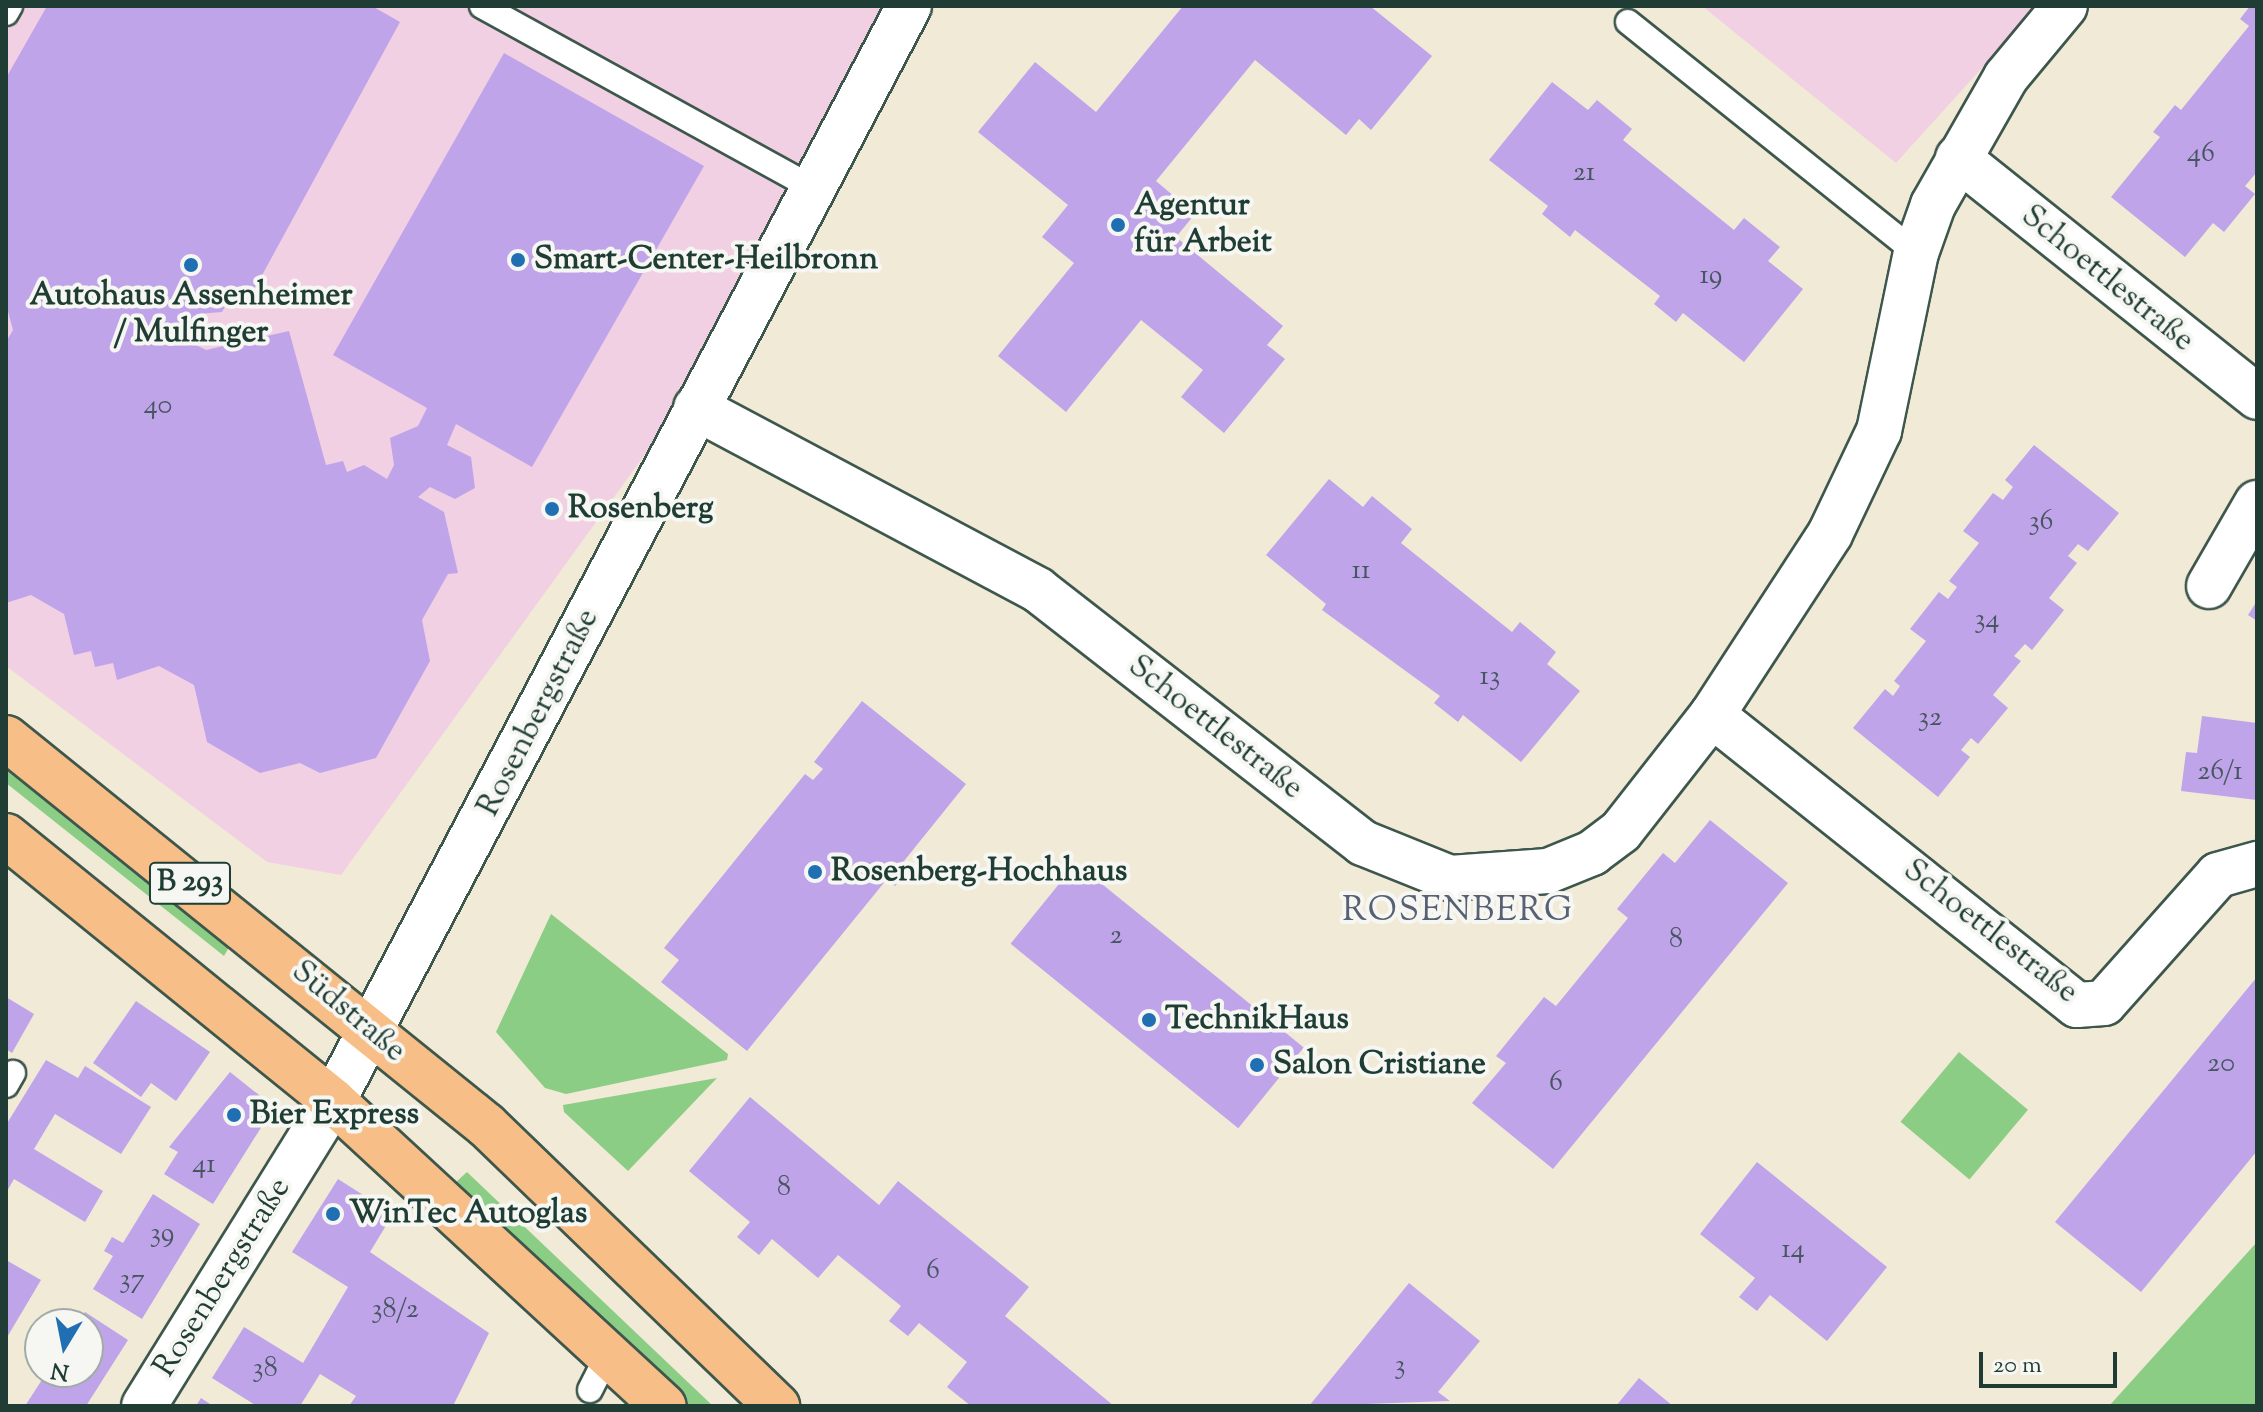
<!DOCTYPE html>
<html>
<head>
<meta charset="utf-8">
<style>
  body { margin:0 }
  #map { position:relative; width:2263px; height:1412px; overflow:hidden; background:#f1ead6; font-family:"Sorts Mill Goudy",serif }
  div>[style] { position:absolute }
  .built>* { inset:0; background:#f1d0e3 }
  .green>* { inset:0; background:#8ccd85; transform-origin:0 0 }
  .building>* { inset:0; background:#c0a4e9; transform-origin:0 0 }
  .roads { filter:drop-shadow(2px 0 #3e574c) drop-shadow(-2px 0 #3e574c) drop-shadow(0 2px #3e574c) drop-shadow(0 -2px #3e574c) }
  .service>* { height:24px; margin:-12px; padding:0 12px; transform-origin:12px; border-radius:12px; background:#fff }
  .minor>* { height:44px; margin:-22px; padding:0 22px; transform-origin:22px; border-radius:22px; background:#fff }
  .tertiary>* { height:44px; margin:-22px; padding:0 22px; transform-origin:22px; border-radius:22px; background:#fff }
  .primary>* { height:44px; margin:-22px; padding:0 22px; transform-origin:22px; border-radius:22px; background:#f7be87 }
  .dots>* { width:22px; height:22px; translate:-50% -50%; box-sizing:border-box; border:4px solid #f6f6f2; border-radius:50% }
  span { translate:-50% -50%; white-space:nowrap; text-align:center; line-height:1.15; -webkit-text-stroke:8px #f6f6f2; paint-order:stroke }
  .number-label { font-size:28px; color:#475761 }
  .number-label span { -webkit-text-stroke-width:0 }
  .shield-label span { padding:2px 6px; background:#f6f6f2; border:2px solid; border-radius:6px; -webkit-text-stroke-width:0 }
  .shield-label { font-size:30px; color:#1f3d34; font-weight:700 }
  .poi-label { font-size:32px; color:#1f3d34; font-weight:700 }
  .left { translate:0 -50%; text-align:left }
  .street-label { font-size:32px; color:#1f3d34 }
  .neighbourhood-label { font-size:34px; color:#576173; letter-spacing:2px }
  .frame { position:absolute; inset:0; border:8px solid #1f3d34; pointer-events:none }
  .north { position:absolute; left:24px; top:1308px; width:80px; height:80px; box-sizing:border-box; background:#f6f6f2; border:2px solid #a0aca6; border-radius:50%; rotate:190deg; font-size:22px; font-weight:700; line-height:32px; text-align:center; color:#1f3d34 }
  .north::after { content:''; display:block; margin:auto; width:28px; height:36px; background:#1f6fb2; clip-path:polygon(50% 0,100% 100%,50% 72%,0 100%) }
  .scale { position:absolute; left:1979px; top:1352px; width:138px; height:36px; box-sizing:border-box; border:4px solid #1f3d34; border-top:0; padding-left:10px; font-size:24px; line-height:28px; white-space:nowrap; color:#1f3d34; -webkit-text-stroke:6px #f6f6f2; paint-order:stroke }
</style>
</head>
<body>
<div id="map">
  <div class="built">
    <i style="clip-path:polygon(6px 6px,933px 6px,828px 201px,341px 875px,267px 862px,6px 666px)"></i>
    <i style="clip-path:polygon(1702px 6px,2038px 6px,1896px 163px)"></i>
  </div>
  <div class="green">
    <i style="clip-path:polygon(6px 767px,233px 940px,224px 956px,6px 783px)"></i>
    <i style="clip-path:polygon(551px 914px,728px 1054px,727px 1060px,566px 1094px,545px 1088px,496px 1032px)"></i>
    <i style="left:1959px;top:1052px;width:90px;height:91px;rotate:40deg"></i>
    <i style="clip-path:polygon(717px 1078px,628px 1171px,564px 1112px,563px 1105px)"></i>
    <i style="clip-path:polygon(467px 1172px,713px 1406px,686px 1406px,568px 1294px,455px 1183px)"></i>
    <i style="clip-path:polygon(2257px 1242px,2257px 1406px,2109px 1406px)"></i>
  </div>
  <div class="building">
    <i style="clip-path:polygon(47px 6px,372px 6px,400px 22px,248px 301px,233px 292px,222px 312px,197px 314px,184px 339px,206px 350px,289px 331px,326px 465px,343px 461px,347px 472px,364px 465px,387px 479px,394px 465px,390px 438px,418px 426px,427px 408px,333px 355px,504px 53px,704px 166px,532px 467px,456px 424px,447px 445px,471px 457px,475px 488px,455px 499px,430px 487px,418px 497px,444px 512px,458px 573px,448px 574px,422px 620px,430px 661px,376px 758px,320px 773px,300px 763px,260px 773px,207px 742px,194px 685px,159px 666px,117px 680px,113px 663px,95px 667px,91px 651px,74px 655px,64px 614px,31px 595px,6px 603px,6px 342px,13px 330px,6px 304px,6px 78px)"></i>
    <i style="clip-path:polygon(1183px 6px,1370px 6px,1432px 56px,1371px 130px,1359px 119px,1346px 135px,1255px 60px,1156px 181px,1195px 214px,1176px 237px,1283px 326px,1267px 345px,1285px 359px,1224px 433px,1181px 397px,1203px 370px,1141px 320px,1066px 412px,998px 356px,1074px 263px,1042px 237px,1068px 205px,978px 132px,1035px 62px,1096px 112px)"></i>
    <i style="clip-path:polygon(2250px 6px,2257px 6px,2257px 172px,2245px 186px,2255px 194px,2224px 232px,2213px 223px,2185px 257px,2111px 197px,2160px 137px,2153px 132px,2175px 105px,2181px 110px,2249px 26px,2240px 19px)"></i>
    <i style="clip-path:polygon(1552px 82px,1588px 110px,1597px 100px,1632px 129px,1623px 140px,1734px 230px,1744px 218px,1780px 247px,1768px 261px,1803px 289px,1744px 362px,1683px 313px,1676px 322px,1654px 304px,1660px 296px,1575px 230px,1570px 237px,1542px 214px,1548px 206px,1489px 160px)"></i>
    <i style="clip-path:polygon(2034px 445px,2119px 513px,2088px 551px,2078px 544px,2068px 556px,2077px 563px,2049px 598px,2064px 610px,2032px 650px,2025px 644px,2014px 656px,2021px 661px,1993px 695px,2008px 708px,1978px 744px,1971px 738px,1961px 750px,1970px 757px,1938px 797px,1853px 728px,1885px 689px,1893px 696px,1900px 686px,1894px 681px,1926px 641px,1910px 629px,1939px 592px,1948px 599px,1957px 587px,1949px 581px,1979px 543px,1963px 531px,1993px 493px,2003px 500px,2013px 487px,2005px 480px)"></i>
    <i style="clip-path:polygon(1329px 479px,1363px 507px,1372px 496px,1412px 529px,1401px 543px,1512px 632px,1520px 622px,1556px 652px,1547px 664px,1580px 691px,1521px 762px,1463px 715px,1458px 722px,1434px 703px,1440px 696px,1322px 610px,1326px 604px,1266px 555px)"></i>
    <i style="clip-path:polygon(2257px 601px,2257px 621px,2248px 615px)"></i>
    <i style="clip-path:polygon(862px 701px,966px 784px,904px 861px,910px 866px,895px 886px,887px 879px,747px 1051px,661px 982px,679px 960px,664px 948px,805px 774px,813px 780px,823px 769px,814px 762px)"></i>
    <i style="clip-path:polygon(2202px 716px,2257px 723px,2257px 800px,2181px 791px,2186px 752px,2197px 753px)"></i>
    <i style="clip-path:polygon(1710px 820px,1788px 883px,1553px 1169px,1472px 1103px,1506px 1063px,1496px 1056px,1544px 997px,1556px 1006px,1628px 918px,1617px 909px,1663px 853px,1675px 863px)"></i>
    <i style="left:1076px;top:863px;width:293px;height:104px;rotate:39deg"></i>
    <i style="clip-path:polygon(2257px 977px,2257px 1151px,2141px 1292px,2055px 1222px)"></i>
    <i style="clip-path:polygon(6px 997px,34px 1014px,12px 1053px,6px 1049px)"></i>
    <i style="clip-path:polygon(136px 1001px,210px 1052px,176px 1101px,151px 1083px,141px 1097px,93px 1063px)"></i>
    <i style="clip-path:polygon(46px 1060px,78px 1078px,85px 1066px,151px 1107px,121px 1154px,55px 1114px,34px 1149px,103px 1191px,85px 1222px,14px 1179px,6px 1193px,6px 1125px)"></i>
    <i style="clip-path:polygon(230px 1072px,274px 1107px,213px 1204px,164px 1174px,178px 1152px,169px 1147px)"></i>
    <i style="clip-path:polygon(750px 1097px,879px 1205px,898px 1181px,1029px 1287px,1005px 1316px,1114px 1406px,971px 1406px,947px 1387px,967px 1362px,919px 1323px,908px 1336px,889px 1321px,901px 1306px,838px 1255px,818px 1278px,772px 1239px,759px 1255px,737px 1237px,750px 1222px,689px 1171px)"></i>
    <i style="clip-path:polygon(1757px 1162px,1887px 1267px,1827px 1341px,1770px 1295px,1757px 1311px,1739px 1297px,1755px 1278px,1700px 1234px)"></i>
    <i style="clip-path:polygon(338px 1179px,393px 1214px,370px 1252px,489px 1333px,453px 1406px,349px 1406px,356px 1396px,320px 1374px,300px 1406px,257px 1406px,212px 1378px,244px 1327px,303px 1363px,348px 1287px,292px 1252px)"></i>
    <i style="clip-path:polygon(153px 1194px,200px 1224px,142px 1319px,93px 1289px,113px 1256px,104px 1251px,112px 1237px,123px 1243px)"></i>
    <i style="clip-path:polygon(6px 1260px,41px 1280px,6px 1339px)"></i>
    <i style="clip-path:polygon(1409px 1283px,1480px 1341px,1438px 1392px,1450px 1401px,1309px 1406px)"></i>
    <i style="clip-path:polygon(85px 1312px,128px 1340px,86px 1406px,25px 1406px,47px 1372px,88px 1372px,88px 1324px,77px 1324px)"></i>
    <i style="clip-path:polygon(1639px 1378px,1673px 1406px,1616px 1406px)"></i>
    <i style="clip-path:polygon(201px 1398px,213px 1406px,196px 1406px)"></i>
  </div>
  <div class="roads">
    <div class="service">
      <i style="left:482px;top:6px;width:376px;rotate:28.8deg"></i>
      <i style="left:6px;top:13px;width:8px;rotate:-60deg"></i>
      <i style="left:1628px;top:22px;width:369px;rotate:38.7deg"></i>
      <i style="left:6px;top:1085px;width:14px;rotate:-60deg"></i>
      <i style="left:590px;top:1390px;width:39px;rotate:-63deg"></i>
    </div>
    <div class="minor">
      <i style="left:1958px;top:158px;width:383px;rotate:38.6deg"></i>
      <i style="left:696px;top:408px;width:387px;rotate:28deg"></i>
      <i style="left:1038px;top:590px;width:412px;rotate:37.9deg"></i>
      <i style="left:1363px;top:843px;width:94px;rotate:21.9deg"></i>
      <i style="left:1450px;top:878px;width:98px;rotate:-4.1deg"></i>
      <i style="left:1548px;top:871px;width:48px;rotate:-22.2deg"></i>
      <i style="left:1592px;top:853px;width:36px;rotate:-37deg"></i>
      <i style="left:1621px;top:831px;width:147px;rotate:-51.9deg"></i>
      <i style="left:1712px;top:715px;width:216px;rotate:-56.9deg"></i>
      <i style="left:1830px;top:534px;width:114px;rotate:-64.6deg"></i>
      <i style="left:1879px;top:431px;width:182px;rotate:-78.3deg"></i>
      <i style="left:1916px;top:253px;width:51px;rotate:-70.5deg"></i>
      <i style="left:1933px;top:205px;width:147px;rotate:-60.3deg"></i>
      <i style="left:2006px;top:77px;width:92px;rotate:-50.3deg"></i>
      <i style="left:2209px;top:586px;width:96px;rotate:-60deg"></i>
      <i style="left:1712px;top:715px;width:466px;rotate:38.5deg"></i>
      <i style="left:2077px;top:1005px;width:27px;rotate:-4deg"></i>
      <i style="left:2104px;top:1003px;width:171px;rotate:-48.3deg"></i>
      <i style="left:2218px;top:875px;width:41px;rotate:-15.8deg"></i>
      <i style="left:144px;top:1406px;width:359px;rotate:-58.2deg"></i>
    </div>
    <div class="tertiary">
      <i style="left:333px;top:1101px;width:1237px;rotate:-62.25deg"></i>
    </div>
    <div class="primary">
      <i style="left:6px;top:738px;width:617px;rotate:38.88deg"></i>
      <i style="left:486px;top:1125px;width:405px;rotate:44deg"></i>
      <i style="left:6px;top:836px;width:421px;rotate:39deg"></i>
      <i style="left:333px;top:1101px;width:450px;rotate:42.7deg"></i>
    </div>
  </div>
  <div class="dots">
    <i style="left:1118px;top:225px;background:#1f6fb2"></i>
    <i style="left:518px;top:260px;background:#1f6fb2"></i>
    <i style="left:191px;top:265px;background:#1f6fb2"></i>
    <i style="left:552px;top:509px;background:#1f6fb2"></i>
    <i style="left:815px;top:872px;background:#1f6fb2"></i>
    <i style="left:1149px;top:1020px;background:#1f6fb2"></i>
    <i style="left:1257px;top:1065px;background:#1f6fb2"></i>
    <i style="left:234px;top:1115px;background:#1f6fb2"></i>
    <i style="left:333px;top:1214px;background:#1f6fb2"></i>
  </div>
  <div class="number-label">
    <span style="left:2201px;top:154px">46</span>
    <span style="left:1584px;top:173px">21</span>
    <span style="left:1711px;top:276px">19</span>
    <span style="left:158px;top:406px">40</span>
    <span style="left:2041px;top:522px">36</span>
    <span style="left:1361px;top:571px">11</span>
    <span style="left:1987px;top:620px">34</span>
    <span style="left:1490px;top:677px">13</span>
    <span style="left:1930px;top:718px">32</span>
    <span style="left:2220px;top:772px">26/1</span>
    <span style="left:1116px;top:936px">2</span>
    <span style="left:1676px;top:940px">8</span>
    <span style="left:2221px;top:1064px">20</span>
    <span style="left:1556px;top:1083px">6</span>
    <span style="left:204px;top:1165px">41</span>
    <span style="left:784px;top:1188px">8</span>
    <span style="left:162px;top:1234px">39</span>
    <span style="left:1793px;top:1250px">14</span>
    <span style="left:933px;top:1271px">6</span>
    <span style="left:132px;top:1280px">37</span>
    <span style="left:395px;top:1310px">38/2</span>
    <span style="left:1400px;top:1366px">3</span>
    <span style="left:265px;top:1369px">38</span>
  </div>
  <div class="shield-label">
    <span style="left:190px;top:883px">B 293</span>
  </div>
  <div class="poi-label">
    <span class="left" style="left:1134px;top:225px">Agentur<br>für Arbeit</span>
    <span class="left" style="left:534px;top:260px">Smart-Center-Heilbronn</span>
    <span style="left:191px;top:315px">Autohaus Assenheimer<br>/ Mulfinger</span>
    <span class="left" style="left:568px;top:509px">Rosenberg</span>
    <span class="left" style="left:831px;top:872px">Rosenberg-Hochhaus</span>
    <span class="left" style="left:1165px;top:1020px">TechnikHaus</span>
    <span class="left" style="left:1273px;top:1065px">Salon Cristiane</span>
    <span class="left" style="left:250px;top:1115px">Bier Express</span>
    <span class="left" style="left:349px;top:1214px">WinTec Autoglas</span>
  </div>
  <div class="street-label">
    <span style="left:2107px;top:279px;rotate:39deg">Schoettlestraße</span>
    <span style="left:539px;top:713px;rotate:-63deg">Rosenbergstraße</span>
    <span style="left:1215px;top:728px;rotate:38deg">Schoettlestraße</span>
    <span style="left:1990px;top:932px;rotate:38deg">Schoettlestraße</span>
    <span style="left:348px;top:1012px;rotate:40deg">Südstraße</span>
    <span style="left:223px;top:1278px;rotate:-58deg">Rosenbergstraße</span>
  </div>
  <div class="neighbourhood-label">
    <span style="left:1458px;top:912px">ROSENBERG</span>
  </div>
  <div class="frame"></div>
  <div class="north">N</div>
  <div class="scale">20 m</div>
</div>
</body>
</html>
